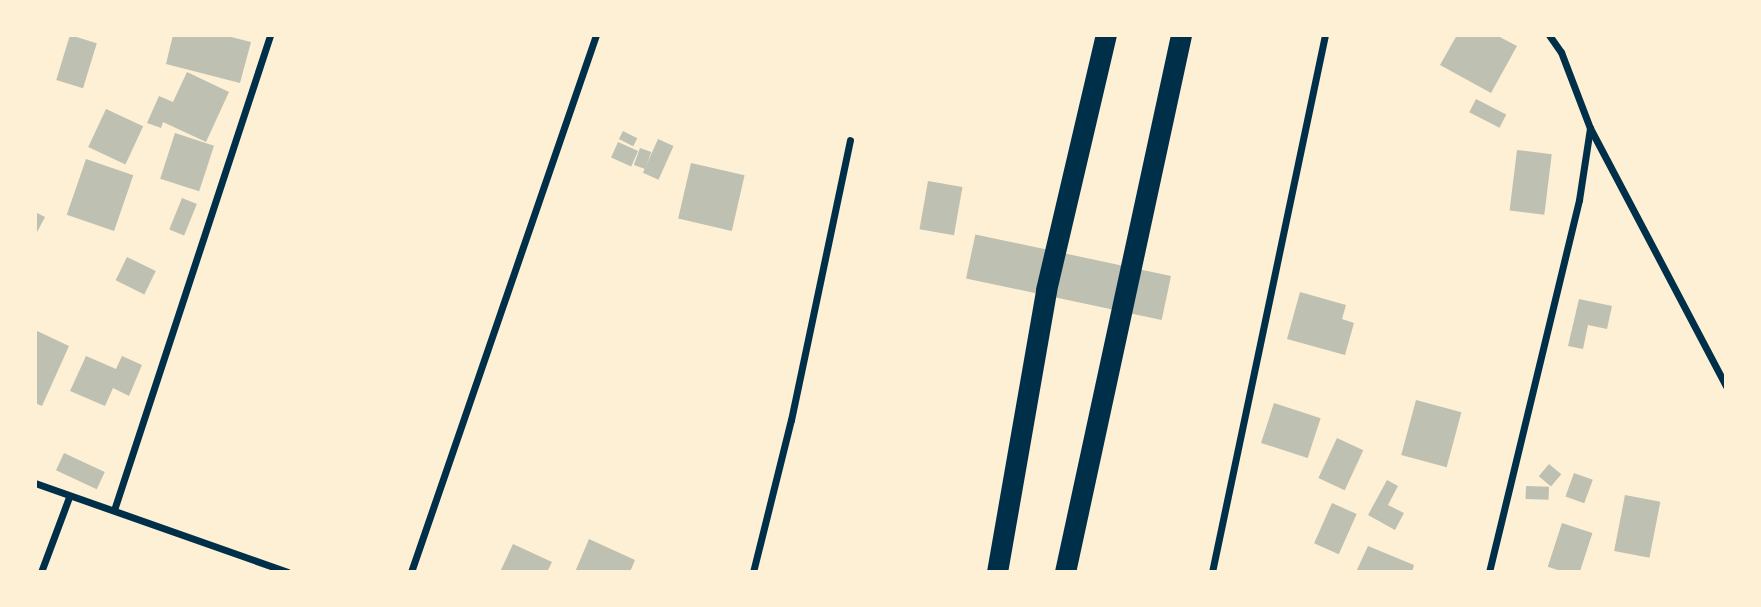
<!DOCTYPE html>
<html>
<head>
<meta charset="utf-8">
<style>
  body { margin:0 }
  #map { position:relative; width:1761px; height:607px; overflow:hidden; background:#fdf0d5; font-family:"Work Sans",sans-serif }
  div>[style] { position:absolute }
  .building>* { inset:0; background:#bec0b2; transform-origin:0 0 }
  .minor>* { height:7px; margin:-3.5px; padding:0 3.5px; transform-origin:3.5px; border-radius:3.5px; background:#003049 }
  .motorway>* { height:21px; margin:-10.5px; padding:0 10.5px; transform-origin:10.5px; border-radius:10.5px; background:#003049 }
  span { translate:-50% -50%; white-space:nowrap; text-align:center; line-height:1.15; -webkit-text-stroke:5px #fdf0d5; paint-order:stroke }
  .frame { position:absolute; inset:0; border:37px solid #fdf0d5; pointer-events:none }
</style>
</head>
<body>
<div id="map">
  <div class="building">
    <i style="left:70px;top:35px;width:28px;height:47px;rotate:17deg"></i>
    <i style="clip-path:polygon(173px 35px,223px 35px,251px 42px,240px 83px,166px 64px)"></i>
    <i style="clip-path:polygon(1457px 35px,1496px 35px,1517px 46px,1491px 93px,1440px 65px)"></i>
    <i style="clip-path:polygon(187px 72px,229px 92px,206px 142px,163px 122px,161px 128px,147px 123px,159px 96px,173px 102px)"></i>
    <i style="left:1476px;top:99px;width:34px;height:15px;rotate:27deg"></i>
    <i style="left:106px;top:109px;width:41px;height:42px;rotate:25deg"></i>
    <i style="left:623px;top:131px;width:16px;height:9px;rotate:27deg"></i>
    <i style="left:175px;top:133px;width:41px;height:48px;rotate:18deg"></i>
    <i style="left:658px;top:139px;width:17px;height:37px;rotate:24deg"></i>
    <i style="left:618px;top:142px;width:22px;height:17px;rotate:24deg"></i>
    <i style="left:640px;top:148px;width:12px;height:18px;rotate:20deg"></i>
    <i style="left:1517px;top:150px;width:35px;height:61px;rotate:7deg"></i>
    <i style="left:86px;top:159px;width:50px;height:59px;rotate:19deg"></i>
    <i style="left:691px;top:163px;width:55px;height:57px;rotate:13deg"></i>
    <i style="left:928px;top:181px;width:35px;height:49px;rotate:10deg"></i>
    <i style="left:182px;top:198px;width:16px;height:34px;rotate:22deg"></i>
    <i style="clip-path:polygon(35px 212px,45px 217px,35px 236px)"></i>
    <i style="left:127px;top:257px;width:32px;height:26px;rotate:26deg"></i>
    <i style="left:1171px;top:276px;width:45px;height:200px;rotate:102deg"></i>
    <i style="clip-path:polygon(1300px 292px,1346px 305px,1342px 319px,1354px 323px,1345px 355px,1287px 339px)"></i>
    <i style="clip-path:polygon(1579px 299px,1612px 306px,1607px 329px,1588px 325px,1583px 349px,1568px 346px)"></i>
    <i style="clip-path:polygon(35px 330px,69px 346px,42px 406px,35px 403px)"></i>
    <i style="clip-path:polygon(86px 356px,116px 369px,122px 356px,142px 365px,129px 396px,113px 388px,105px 406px,70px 391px)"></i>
    <i style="left:1416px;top:400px;width:47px;height:57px;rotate:15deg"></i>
    <i style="left:1274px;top:403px;width:49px;height:42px;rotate:18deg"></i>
    <i style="left:1337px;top:438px;width:29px;height:44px;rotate:25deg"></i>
    <i style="left:64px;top:453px;width:45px;height:19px;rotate:25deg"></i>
    <i style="left:1549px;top:464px;width:16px;height:16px;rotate:40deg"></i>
    <i style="left:1574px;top:473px;width:20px;height:25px;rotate:20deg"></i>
    <i style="clip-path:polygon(1387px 480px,1398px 486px,1388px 505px,1404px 513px,1395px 530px,1368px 515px)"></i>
    <i style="left:1526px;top:486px;width:23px;height:13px;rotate:2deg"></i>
    <i style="left:1625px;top:495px;width:36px;height:57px;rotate:11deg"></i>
    <i style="left:1332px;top:503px;width:27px;height:44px;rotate:24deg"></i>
    <i style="left:1562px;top:523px;width:32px;height:46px;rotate:18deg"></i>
    <i style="clip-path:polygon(589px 539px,635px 560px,630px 572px,575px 572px)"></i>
    <i style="clip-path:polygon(513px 544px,552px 562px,547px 572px,500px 572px)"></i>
    <i style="clip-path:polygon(1368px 546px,1414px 565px,1412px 572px,1356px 572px)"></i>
  </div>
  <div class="minor">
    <i style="left:1549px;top:35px;width:21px;rotate:55deg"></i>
    <i style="left:1561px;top:52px;width:81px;rotate:69.1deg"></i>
    <i style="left:1590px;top:128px;width:292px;rotate:62.2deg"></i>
    <i style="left:35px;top:483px;width:268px;rotate:19.4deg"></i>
    <i style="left:114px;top:510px;width:500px;rotate:-71.8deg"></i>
    <i style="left:41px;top:572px;width:80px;rotate:-69.5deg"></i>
    <i style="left:411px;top:572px;width:568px;rotate:-70.99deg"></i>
    <i style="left:753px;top:572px;width:157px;rotate:-76deg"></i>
    <i style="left:791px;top:420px;width:286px;rotate:-78.1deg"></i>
    <i style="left:1212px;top:572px;width:549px;rotate:-78.12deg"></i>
    <i style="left:1489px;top:572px;width:383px;rotate:-76.4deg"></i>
    <i style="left:1579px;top:200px;width:73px;rotate:-81.3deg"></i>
  </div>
  <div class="motorway">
    <i style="left:997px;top:572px;width:286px;rotate:-80.1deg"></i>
    <i style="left:1046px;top:290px;width:262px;rotate:-76.8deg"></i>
    <i style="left:1065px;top:572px;width:549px;rotate:-77.81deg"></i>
  </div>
  <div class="frame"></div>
</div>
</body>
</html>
